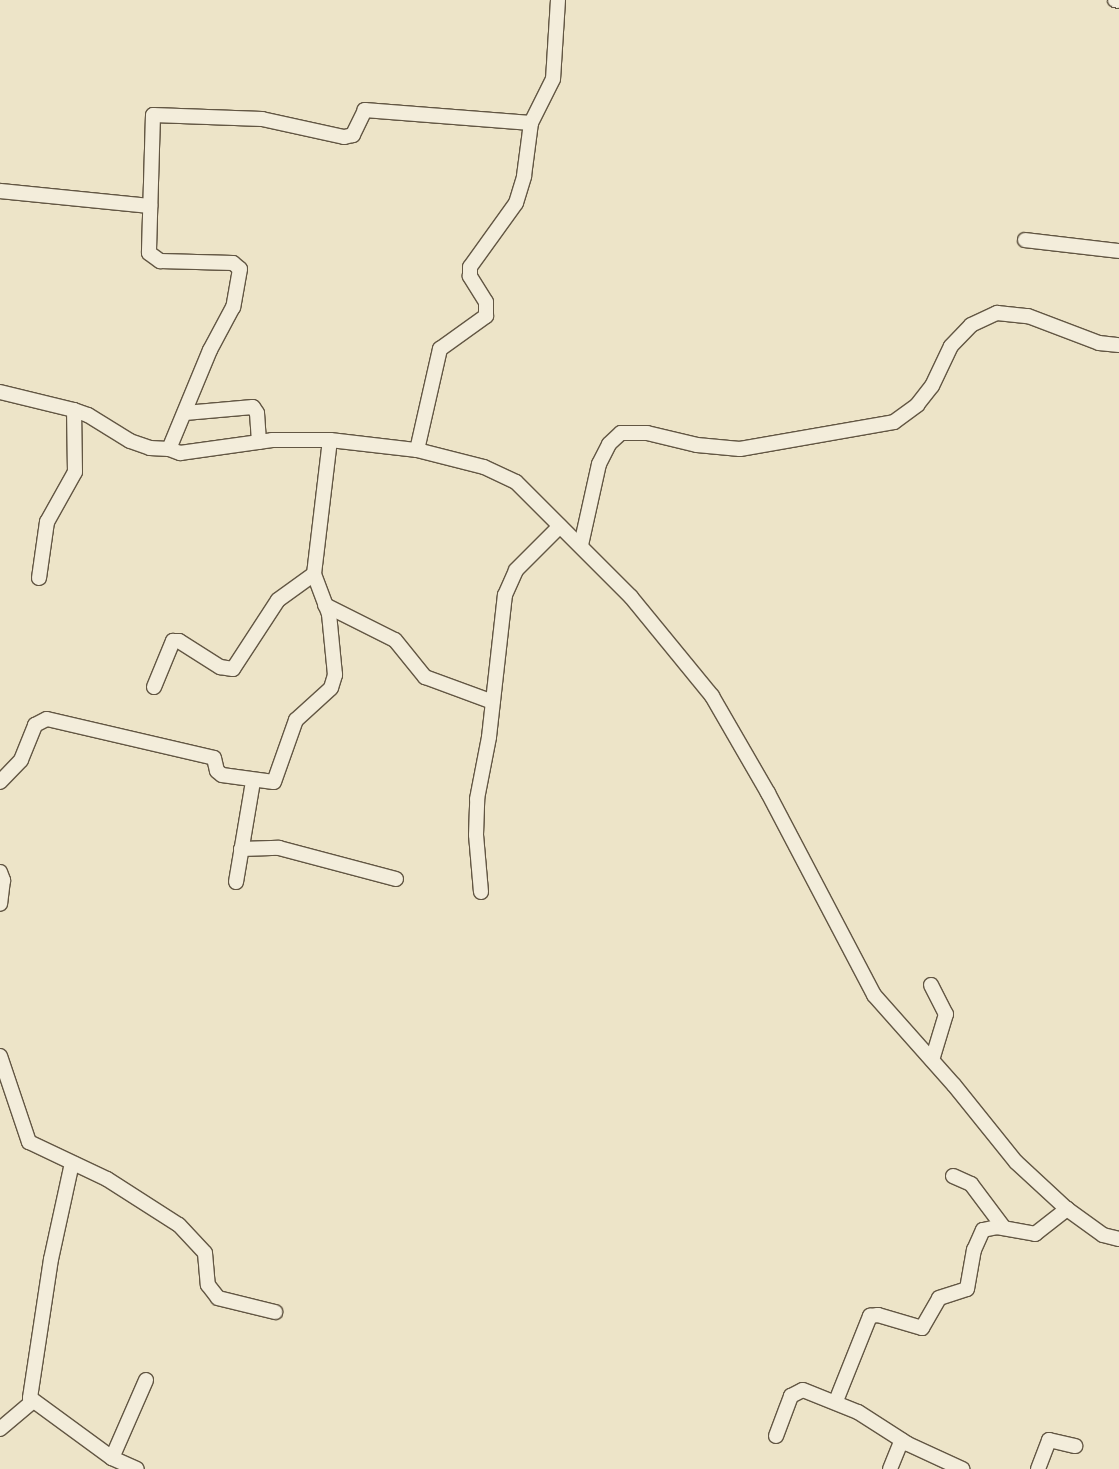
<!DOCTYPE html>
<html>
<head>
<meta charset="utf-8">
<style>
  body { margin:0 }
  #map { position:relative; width:1119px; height:1469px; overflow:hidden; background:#ede4c8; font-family:"Libre Bodoni",serif }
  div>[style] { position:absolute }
  .roads { filter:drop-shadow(1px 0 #625643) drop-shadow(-1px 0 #625643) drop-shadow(0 1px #625643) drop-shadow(0 -1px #625643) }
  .street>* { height:14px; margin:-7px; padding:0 7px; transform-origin:7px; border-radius:7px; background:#f3eddb }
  span { translate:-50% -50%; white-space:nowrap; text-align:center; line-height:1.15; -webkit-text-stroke:4.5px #f3eddb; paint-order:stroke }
</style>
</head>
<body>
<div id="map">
  <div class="roads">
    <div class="street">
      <i style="left:558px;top:0;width:79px;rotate:93.6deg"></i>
      <i style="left:553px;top:79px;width:49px;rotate:116.6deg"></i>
      <i style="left:531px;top:123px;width:167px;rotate:-175.5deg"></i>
      <i style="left:365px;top:110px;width:28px;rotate:116deg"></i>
      <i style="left:353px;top:135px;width:9px;rotate:167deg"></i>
      <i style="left:344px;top:137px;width:84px;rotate:-167.6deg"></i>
      <i style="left:262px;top:119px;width:109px;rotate:-177.9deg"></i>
      <i style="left:153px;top:115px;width:138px;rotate:91.7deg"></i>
      <i style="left:149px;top:253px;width:14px;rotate:36deg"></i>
      <i style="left:160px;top:261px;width:73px;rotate:1.6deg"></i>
      <i style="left:233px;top:263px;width:9px;rotate:41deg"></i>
      <i style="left:240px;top:269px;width:39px;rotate:100deg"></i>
      <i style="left:233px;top:307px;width:49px;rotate:118.1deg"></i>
      <i style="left:210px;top:350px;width:107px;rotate:112.5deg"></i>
      <i style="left:169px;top:449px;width:12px;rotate:20deg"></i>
      <i style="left:180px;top:453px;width:93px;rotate:-8deg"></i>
      <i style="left:272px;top:440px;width:58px"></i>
      <i style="left:330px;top:440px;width:88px;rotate:6.6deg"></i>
      <i style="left:417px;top:450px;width:69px;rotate:14.2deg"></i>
      <i style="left:484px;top:467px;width:35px;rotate:25deg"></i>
      <i style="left:516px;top:482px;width:163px;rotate:45deg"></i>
      <i style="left:631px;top:597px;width:128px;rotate:50.7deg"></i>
      <i style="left:712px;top:696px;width:112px;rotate:60deg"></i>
      <i style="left:768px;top:793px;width:228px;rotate:62.3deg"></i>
      <i style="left:874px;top:995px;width:120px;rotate:48.4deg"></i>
      <i style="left:954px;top:1085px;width:99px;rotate:51.2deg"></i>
      <i style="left:1016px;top:1162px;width:69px;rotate:42.7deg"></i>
      <i style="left:1067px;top:1209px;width:44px;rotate:35.8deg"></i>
      <i style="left:1103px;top:1235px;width:16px;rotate:14deg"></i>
      <i style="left:1115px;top:0;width:4px;rotate:14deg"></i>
      <i style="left:0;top:191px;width:151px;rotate:5.7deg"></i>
      <i style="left:1025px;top:240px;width:95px;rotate:6.7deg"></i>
      <i style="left:0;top:392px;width:76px;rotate:13.7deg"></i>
      <i style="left:74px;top:410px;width:15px;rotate:20deg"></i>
      <i style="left:88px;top:415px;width:49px;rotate:31.8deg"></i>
      <i style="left:130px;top:441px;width:21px;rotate:19deg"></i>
      <i style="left:150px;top:448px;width:19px;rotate:3deg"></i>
      <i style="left:185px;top:413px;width:68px;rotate:-5deg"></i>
      <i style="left:253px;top:407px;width:7px;rotate:56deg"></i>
      <i style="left:257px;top:413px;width:29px;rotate:86deg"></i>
      <i style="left:417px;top:450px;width:104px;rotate:-77.2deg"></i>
      <i style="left:440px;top:349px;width:57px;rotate:-35.7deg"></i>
      <i style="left:486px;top:316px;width:14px;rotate:-90deg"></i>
      <i style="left:486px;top:302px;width:31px;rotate:-122deg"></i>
      <i style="left:470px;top:276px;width:9px;rotate:-90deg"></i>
      <i style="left:470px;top:267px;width:79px;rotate:-54.3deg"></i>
      <i style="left:516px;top:203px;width:28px;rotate:-73deg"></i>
      <i style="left:524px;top:176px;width:53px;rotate:-82.5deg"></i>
      <i style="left:581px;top:545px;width:83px;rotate:-77.5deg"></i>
      <i style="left:599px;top:464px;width:22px;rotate:-63deg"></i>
      <i style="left:609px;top:444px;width:16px;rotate:-43deg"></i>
      <i style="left:621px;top:433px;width:26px"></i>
      <i style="left:647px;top:433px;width:51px;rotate:13.5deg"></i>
      <i style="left:697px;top:445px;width:43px;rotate:5.3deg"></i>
      <i style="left:740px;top:449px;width:156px;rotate:-9.9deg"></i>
      <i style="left:894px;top:422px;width:29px;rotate:-36deg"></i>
      <i style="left:917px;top:405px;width:24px;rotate:-52deg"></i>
      <i style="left:932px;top:386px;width:44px;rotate:-64.6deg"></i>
      <i style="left:951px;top:346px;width:29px;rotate:-46deg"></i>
      <i style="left:971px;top:325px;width:29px;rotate:-25deg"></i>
      <i style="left:997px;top:313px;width:31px;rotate:6deg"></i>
      <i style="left:1028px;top:316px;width:76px;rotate:20.8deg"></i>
      <i style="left:1099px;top:343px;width:20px;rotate:6deg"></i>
      <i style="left:39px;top:578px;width:57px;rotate:-81.9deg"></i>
      <i style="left:47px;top:522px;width:57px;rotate:-60.8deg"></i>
      <i style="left:75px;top:472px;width:62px;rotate:-90.9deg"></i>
      <i style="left:325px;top:605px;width:78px;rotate:26.6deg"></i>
      <i style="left:395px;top:640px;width:48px;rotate:51deg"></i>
      <i style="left:425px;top:677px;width:72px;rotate:20.2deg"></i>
      <i style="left:154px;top:687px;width:50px;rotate:-67.6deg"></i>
      <i style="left:173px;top:641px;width:6px"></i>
      <i style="left:179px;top:641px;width:49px;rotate:32.4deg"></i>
      <i style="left:220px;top:667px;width:13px;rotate:9deg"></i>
      <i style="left:233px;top:669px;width:82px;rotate:-56.9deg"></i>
      <i style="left:278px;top:600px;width:44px;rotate:-35.8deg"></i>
      <i style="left:0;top:782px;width:30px;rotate:-46deg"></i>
      <i style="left:21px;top:760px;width:38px;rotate:-68deg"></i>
      <i style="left:35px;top:725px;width:13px;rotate:-27deg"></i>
      <i style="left:47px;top:719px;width:171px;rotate:13.1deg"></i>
      <i style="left:214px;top:758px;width:13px;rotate:77deg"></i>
      <i style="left:217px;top:771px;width:6px;rotate:39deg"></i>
      <i style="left:222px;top:775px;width:52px;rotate:7.7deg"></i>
      <i style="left:274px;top:782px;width:66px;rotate:-70.5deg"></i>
      <i style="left:296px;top:720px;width:47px;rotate:-42.4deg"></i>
      <i style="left:331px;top:688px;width:14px;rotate:-73deg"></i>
      <i style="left:335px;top:675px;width:61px;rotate:-95.6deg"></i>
      <i style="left:329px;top:614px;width:43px;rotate:-110.6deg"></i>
      <i style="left:314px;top:574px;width:135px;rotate:-83.2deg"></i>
      <i style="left:241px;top:849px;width:38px;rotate:-2deg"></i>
      <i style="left:279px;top:848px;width:121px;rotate:14.8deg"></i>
      <i style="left:0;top:872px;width:9px;rotate:69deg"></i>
      <i style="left:3px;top:880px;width:24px;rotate:97deg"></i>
      <i style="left:236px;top:882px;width:102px;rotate:-80.4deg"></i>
      <i style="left:481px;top:892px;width:57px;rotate:-95deg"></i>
      <i style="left:476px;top:835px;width:36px;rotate:-88deg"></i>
      <i style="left:477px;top:799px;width:63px;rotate:-79deg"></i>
      <i style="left:489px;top:737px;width:143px;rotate:-83.6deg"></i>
      <i style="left:505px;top:595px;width:27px;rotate:-66deg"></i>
      <i style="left:516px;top:570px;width:62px;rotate:-45deg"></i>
      <i style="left:931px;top:985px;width:33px;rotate:63deg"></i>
      <i style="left:946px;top:1014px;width:48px;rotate:106.9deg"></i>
      <i style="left:0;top:1056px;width:91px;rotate:71.4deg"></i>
      <i style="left:29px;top:1142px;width:86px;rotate:25.4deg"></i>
      <i style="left:107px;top:1179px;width:85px;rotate:32.6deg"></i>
      <i style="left:179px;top:1225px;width:38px;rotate:47deg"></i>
      <i style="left:205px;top:1253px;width:32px;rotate:85deg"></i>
      <i style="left:208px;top:1285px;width:16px;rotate:52deg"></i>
      <i style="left:218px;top:1298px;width:59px;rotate:13.8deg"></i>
      <i style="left:72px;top:1163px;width:98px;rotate:102.3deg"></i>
      <i style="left:51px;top:1259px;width:141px;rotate:98.6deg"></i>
      <i style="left:30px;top:1398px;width:102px;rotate:36.2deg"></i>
      <i style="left:112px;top:1458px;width:27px;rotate:24deg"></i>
      <i style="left:953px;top:1176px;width:20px;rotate:24deg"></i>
      <i style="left:971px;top:1184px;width:55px;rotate:53.1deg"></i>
      <i style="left:836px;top:1401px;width:92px;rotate:-68.2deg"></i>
      <i style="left:870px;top:1316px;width:8px;rotate:-7deg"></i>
      <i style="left:878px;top:1315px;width:46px;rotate:16.5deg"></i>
      <i style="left:922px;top:1328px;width:34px;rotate:-60deg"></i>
      <i style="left:939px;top:1298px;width:29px;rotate:-18deg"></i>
      <i style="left:967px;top:1289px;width:40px;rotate:-80deg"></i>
      <i style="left:974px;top:1250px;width:22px;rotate:-66deg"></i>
      <i style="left:983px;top:1230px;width:14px;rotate:-12deg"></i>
      <i style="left:997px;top:1227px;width:39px;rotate:10deg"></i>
      <i style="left:1035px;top:1234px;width:41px;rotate:-38deg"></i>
      <i style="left:0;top:1429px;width:42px;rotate:-40.2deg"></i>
      <i style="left:776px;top:1436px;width:43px;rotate:-69.4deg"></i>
      <i style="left:791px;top:1396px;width:13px;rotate:-27deg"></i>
      <i style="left:803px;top:1390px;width:59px;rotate:21.8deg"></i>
      <i style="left:858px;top:1412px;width:59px;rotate:32.6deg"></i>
      <i style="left:908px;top:1444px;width:60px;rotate:24.8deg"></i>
      <i style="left:112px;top:1458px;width:85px;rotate:-66.4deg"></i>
      <i style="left:890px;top:1469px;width:31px;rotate:-68deg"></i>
      <i style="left:1038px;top:1469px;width:31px;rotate:-69deg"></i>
      <i style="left:1049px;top:1440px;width:27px;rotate:13deg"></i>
    </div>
  </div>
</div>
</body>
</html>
